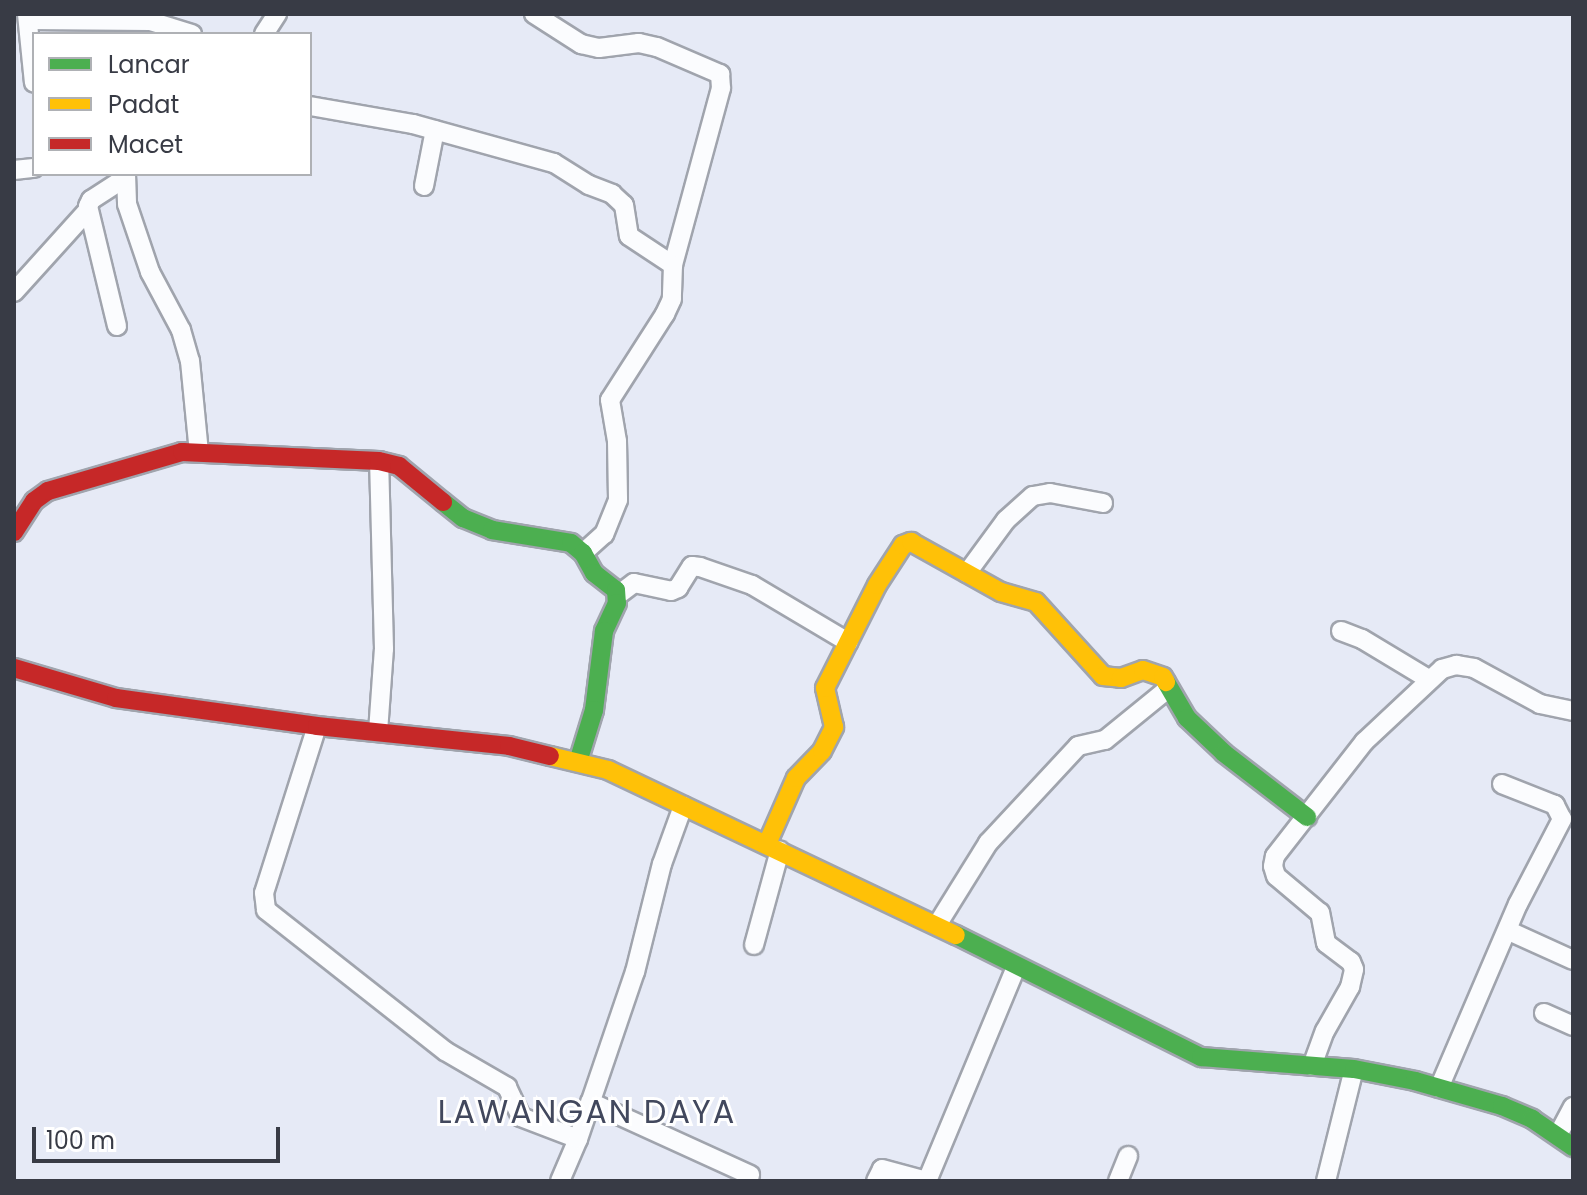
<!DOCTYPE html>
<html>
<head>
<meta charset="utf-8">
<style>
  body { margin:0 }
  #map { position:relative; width:1587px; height:1195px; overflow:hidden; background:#e6eaf6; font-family:Poppins,sans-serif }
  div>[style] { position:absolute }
  .roads { filter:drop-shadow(2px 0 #a0a4ad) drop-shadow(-2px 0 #a0a4ad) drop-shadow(0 2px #a0a4ad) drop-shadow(0 -2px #a0a4ad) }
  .street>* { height:18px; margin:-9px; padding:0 9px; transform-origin:9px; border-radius:9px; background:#fbfcfe }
  .fast>* { height:18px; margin:-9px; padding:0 9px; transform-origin:9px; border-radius:9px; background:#4caf50 }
  .slow>* { height:18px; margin:-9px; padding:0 9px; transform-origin:9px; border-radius:9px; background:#ffc107 }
  .jam>* { height:18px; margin:-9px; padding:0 9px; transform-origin:9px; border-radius:9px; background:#c62828 }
  span { translate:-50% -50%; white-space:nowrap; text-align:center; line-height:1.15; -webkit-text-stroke:6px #fff; paint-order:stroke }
  .quarter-label { font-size:32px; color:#42485d; letter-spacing:2px }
  .frame { position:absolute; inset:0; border:16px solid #383b45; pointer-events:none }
  .legend { position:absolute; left:32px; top:32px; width:280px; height:144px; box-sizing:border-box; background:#fff; border:2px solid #afb1b5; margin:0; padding:10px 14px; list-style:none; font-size:24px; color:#383b45 }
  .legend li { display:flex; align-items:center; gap:16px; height:40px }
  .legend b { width:40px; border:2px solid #afb1b5 }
  .scale { position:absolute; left:32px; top:1127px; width:248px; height:36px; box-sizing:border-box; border:4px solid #383b45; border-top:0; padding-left:10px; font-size:24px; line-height:28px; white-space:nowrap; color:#383b45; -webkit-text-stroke:6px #fff; paint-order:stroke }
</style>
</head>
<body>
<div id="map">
  <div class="roads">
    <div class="street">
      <i style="left:27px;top:14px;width:69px;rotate:84.2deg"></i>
      <i style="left:534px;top:14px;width:56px;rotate:32.6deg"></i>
      <i style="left:581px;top:44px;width:18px;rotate:13deg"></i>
      <i style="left:599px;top:48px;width:40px;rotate:-7.1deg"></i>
      <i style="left:639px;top:43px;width:18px;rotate:13deg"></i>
      <i style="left:657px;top:47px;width:69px;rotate:23.2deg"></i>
      <i style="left:720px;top:74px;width:14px;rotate:86deg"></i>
      <i style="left:721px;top:88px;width:183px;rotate:105.2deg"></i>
      <i style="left:28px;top:20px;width:122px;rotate:0.5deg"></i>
      <i style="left:150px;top:21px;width:44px;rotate:17.2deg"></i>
      <i style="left:264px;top:34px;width:24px;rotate:-57deg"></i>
      <i style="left:310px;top:106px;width:105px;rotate:9.9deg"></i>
      <i style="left:413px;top:124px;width:146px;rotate:15.5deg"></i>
      <i style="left:554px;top:163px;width:41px;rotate:32.2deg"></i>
      <i style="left:589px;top:185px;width:25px;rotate:21deg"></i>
      <i style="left:612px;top:194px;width:16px;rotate:43deg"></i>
      <i style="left:624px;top:205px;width:31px;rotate:81deg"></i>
      <i style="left:629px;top:236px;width:53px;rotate:33.4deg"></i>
      <i style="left:673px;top:265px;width:34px;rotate:92deg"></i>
      <i style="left:672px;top:299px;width:17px;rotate:115deg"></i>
      <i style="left:665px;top:314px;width:102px;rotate:122.6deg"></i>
      <i style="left:610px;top:400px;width:42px;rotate:80.3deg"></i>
      <i style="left:617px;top:441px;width:59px;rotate:89deg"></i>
      <i style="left:618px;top:500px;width:37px;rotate:112deg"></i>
      <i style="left:604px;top:534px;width:28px;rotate:138deg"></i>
      <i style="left:14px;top:170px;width:20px;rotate:-6deg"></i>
      <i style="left:126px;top:174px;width:30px;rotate:88deg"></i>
      <i style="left:127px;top:204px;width:72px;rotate:71.3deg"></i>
      <i style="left:150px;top:272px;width:66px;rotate:61.9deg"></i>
      <i style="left:181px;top:330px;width:32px;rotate:74deg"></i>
      <i style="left:190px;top:361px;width:91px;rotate:84.4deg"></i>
      <i style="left:424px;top:186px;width:57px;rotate:-78.9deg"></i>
      <i style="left:14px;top:292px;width:110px;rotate:-47.9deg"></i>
      <i style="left:117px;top:326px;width:123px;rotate:-103.6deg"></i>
      <i style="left:88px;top:206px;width:7px;rotate:-63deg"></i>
      <i style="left:91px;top:200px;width:40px;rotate:-32.9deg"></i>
      <i style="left:967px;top:573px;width:66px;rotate:-53.7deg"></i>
      <i style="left:1006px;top:520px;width:36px;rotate:-42deg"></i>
      <i style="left:1033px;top:496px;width:17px;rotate:-10deg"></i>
      <i style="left:1050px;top:493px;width:54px;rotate:10.7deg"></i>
      <i style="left:618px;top:595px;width:20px;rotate:-37deg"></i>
      <i style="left:634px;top:583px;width:38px;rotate:12deg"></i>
      <i style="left:671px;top:591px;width:8px;rotate:-23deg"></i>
      <i style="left:678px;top:588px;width:26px;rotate:-58deg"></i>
      <i style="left:692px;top:566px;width:8px;rotate:7deg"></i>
      <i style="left:700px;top:567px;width:55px;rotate:19.1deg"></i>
      <i style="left:752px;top:585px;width:112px;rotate:30.7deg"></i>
      <i style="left:1341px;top:631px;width:22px;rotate:21deg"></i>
      <i style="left:1362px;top:639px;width:79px;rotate:31.1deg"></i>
      <i style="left:317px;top:726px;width:175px;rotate:107.6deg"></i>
      <i style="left:264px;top:893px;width:17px;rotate:83deg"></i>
      <i style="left:266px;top:910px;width:228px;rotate:38.2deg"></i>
      <i style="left:445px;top:1051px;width:72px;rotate:30.1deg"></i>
      <i style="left:507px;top:1087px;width:33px;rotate:65deg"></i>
      <i style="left:521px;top:1117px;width:61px;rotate:21.1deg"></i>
      <i style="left:378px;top:732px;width:83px;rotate:-85.9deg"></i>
      <i style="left:384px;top:649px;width:188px;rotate:-91.5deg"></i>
      <i style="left:937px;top:925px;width:97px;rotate:-58.1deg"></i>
      <i style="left:988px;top:843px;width:132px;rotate:-47.1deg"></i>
      <i style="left:1078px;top:746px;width:28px;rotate:-13deg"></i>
      <i style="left:1105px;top:740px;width:82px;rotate:-39.1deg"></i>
      <i style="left:1509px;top:931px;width:70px;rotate:24.4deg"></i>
      <i style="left:754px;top:945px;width:98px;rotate:-74.7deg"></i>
      <i style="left:1544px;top:1013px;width:32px;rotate:24deg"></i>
      <i style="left:1312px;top:1066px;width:37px;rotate:-70deg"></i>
      <i style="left:1325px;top:1031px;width:51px;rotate:-60.4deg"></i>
      <i style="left:1350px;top:987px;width:18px;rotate:-77deg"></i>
      <i style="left:1354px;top:969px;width:8px;rotate:-113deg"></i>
      <i style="left:1351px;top:962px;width:31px;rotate:-143deg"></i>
      <i style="left:1326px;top:943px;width:31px;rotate:-101deg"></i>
      <i style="left:1320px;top:913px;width:57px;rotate:-139.9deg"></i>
      <i style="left:1276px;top:876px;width:10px;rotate:-107deg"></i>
      <i style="left:1273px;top:866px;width:10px;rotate:-79deg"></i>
      <i style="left:1275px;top:856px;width:145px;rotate:-52deg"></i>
      <i style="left:1364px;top:742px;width:107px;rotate:-43.1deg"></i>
      <i style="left:1442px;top:669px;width:15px;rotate:-16deg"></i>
      <i style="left:1456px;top:665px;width:18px;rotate:9deg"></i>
      <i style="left:1474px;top:668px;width:75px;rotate:28.6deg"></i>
      <i style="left:1540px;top:704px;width:34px;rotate:12deg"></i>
      <i style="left:1439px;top:1088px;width:200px;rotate:-66.8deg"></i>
      <i style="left:1518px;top:904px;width:96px;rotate:-62.6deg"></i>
      <i style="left:1562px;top:819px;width:16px;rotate:-117deg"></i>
      <i style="left:1555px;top:805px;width:57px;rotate:-158.4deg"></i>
      <i style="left:590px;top:1102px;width:176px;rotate:24.5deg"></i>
      <i style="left:1558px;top:1135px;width:32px;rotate:-62deg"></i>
      <i style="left:560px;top:1181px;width:46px;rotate:-66.8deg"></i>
      <i style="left:578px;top:1139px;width:176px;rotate:-71.2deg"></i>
      <i style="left:635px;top:972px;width:111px;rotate:-76deg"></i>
      <i style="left:662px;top:864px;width:62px;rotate:-70.1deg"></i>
      <i style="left:876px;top:1181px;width:13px;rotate:-63deg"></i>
      <i style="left:882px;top:1169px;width:47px;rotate:14.9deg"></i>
      <i style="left:927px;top:1181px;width:232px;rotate:-67.4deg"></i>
      <i style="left:1118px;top:1181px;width:27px;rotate:-68deg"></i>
      <i style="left:1326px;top:1181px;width:115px;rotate:-76deg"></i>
    </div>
    <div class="fast">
      <i style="left:443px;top:502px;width:26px;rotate:39deg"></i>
      <i style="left:463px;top:518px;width:31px;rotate:22deg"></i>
      <i style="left:492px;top:530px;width:80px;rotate:9.3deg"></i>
      <i style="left:571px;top:543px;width:16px;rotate:40deg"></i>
      <i style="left:583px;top:553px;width:23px;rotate:61deg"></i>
      <i style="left:594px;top:573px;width:28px;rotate:38deg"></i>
      <i style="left:616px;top:590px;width:13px;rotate:86deg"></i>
      <i style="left:617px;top:603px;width:31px;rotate:115deg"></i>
      <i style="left:604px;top:631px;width:80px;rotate:97.2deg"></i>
      <i style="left:594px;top:710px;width:54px;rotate:107.1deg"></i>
      <i style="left:1166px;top:682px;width:42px;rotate:59.7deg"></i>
      <i style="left:1187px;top:718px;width:51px;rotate:43.4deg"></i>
      <i style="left:1224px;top:753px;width:105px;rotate:37.6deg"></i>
      <i style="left:956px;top:935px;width:274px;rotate:26.5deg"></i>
      <i style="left:1201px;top:1057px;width:153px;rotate:4.5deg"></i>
      <i style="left:1354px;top:1069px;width:62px;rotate:11.1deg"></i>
      <i style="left:1415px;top:1081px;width:91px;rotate:16deg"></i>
      <i style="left:1502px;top:1106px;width:33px;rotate:23deg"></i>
      <i style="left:1532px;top:1119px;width:50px;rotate:34.3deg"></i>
    </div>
    <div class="slow">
      <i style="left:550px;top:756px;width:60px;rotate:13.6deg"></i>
      <i style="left:608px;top:770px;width:385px;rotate:25.4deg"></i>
      <i style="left:767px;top:844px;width:72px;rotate:-66.3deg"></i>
      <i style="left:796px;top:778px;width:37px;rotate:-46deg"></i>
      <i style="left:822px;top:751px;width:27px;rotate:-63deg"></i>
      <i style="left:834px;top:727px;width:40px;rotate:-103deg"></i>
      <i style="left:825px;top:688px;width:115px;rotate:-63.2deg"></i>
      <i style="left:877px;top:585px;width:48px;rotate:-57deg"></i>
      <i style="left:903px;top:545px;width:9px;rotate:-21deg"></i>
      <i style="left:911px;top:542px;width:103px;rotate:29.1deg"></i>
      <i style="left:1001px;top:592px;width:36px;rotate:16deg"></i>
      <i style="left:1036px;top:602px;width:100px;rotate:47.8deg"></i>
      <i style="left:1103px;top:676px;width:18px;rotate:6deg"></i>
      <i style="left:1121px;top:678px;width:23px;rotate:-20deg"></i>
      <i style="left:1143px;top:670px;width:21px;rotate:19deg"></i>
      <i style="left:1163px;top:677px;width:6px;rotate:59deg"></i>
    </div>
    <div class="jam">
      <i style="left:14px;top:532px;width:37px;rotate:-57deg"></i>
      <i style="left:34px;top:501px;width:17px;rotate:-36deg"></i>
      <i style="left:48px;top:491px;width:140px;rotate:-16.2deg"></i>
      <i style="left:182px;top:452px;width:197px;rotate:2.6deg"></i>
      <i style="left:379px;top:461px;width:21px;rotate:14deg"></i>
      <i style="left:399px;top:466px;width:57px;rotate:39.3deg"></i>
      <i style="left:14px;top:668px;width:106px;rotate:16.4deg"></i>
      <i style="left:116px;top:698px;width:203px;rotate:7.9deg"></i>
      <i style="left:317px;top:726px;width:193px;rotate:5.9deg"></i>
      <i style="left:509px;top:746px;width:42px;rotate:13.7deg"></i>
    </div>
  </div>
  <div class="quarter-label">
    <span style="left:587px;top:1112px">LAWANGAN DAYA</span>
  </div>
  <div class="frame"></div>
  <ul class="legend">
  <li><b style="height:10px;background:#4caf50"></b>Lancar</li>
  <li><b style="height:10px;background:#ffc107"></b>Padat</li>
  <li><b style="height:10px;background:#c62828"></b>Macet</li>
  </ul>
  <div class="scale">100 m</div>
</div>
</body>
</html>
